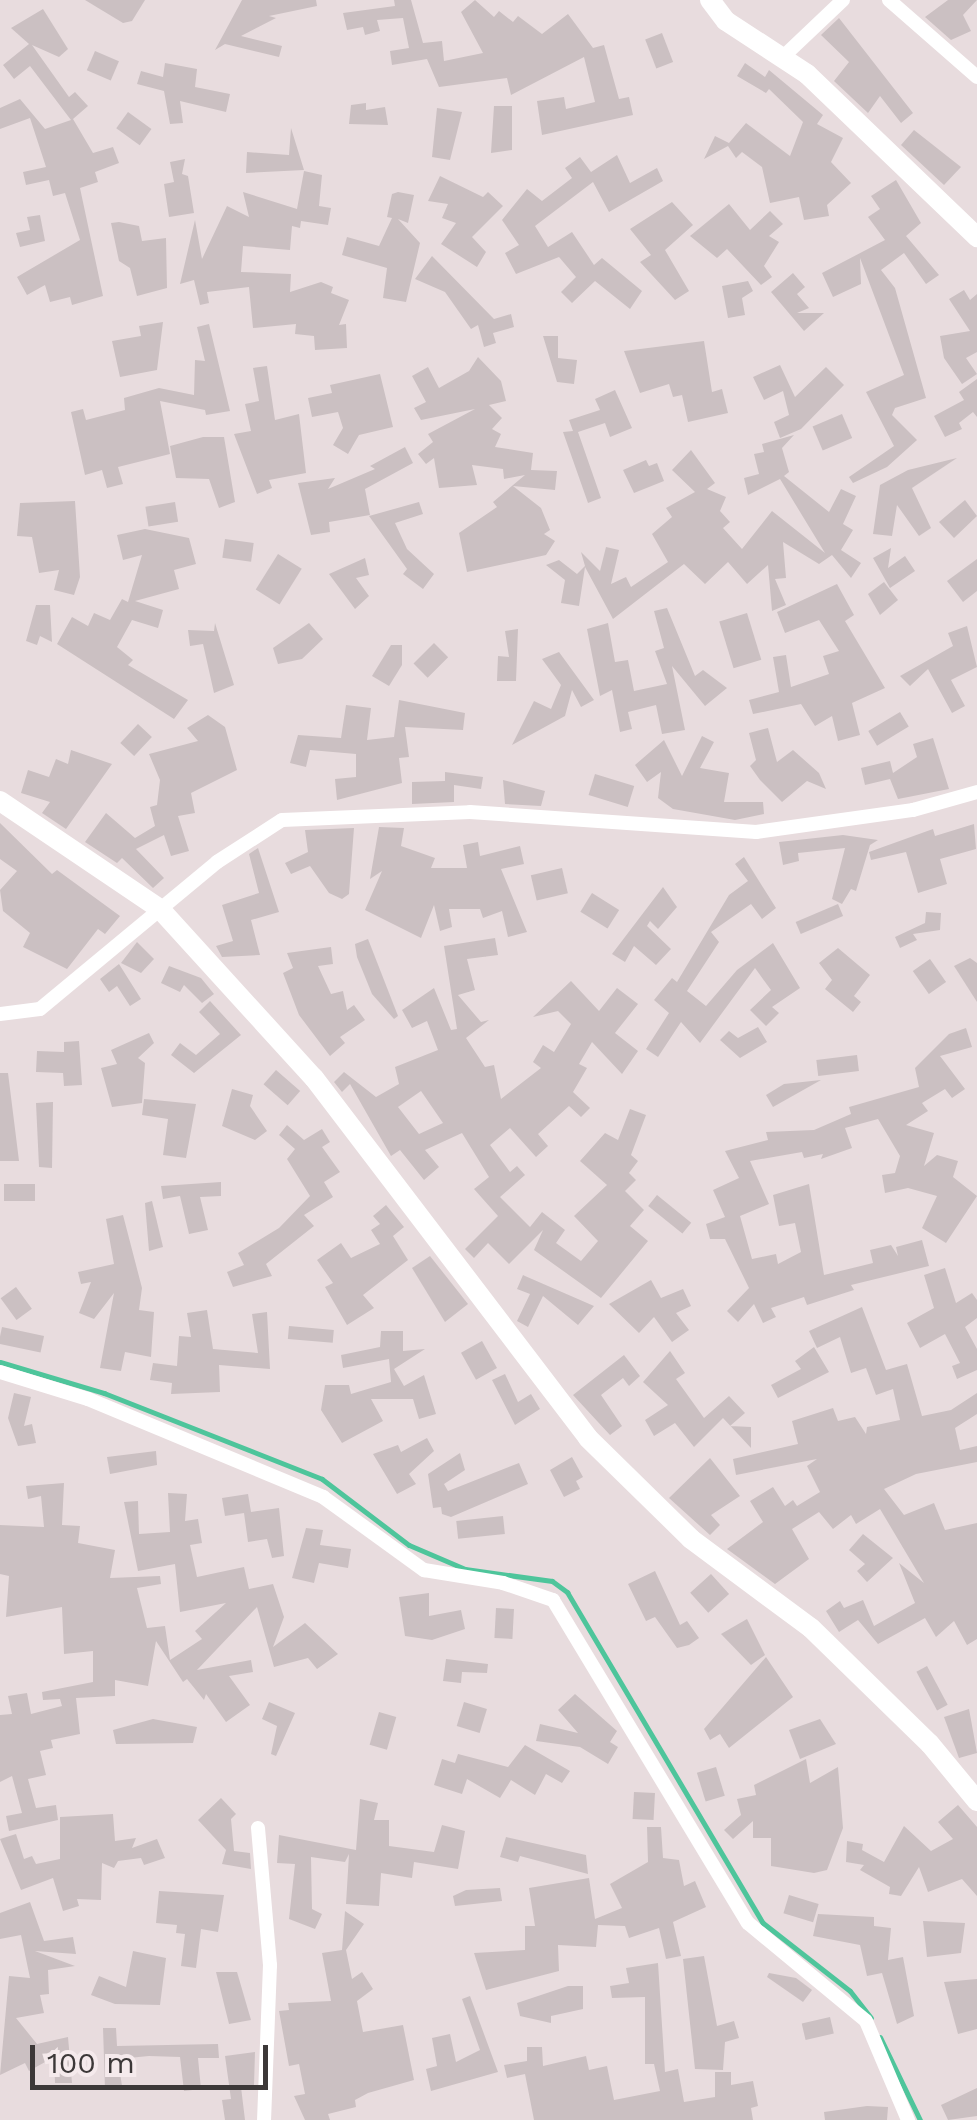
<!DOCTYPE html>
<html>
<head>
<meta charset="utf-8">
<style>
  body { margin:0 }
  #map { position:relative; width:977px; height:2120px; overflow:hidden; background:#e8dcde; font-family:"Work Sans",sans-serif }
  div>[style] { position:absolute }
  .stream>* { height:5px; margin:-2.5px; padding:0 2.5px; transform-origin:2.5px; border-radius:2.5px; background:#4ec59b }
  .building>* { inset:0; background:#cbc0c2; transform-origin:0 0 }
  .street>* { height:14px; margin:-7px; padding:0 7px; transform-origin:7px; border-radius:7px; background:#fff }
  .secondary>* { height:20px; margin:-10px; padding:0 10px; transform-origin:10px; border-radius:10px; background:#fff }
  span { translate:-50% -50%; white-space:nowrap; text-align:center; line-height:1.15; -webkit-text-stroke:8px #f5eaec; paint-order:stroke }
  .scale { position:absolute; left:30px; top:2045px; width:238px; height:45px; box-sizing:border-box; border:5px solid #3c3838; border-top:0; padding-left:12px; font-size:30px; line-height:35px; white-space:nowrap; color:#3c3838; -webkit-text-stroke:8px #f5eaec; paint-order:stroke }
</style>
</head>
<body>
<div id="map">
  <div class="stream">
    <i style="left:0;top:1362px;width:109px;rotate:16.6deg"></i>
    <i style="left:104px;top:1393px;width:234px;rotate:21.5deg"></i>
    <i style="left:322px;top:1479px;width:109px;rotate:37.2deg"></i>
    <i style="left:409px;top:1545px;width:61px;rotate:23.2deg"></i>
    <i style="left:465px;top:1569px;width:88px;rotate:7.9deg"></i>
    <i style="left:552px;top:1581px;width:19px;rotate:36deg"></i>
    <i style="left:567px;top:1592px;width:385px;rotate:59.4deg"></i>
    <i style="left:763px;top:1923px;width:110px;rotate:38deg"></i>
    <i style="left:850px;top:1991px;width:34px;rotate:52deg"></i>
    <i style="left:880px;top:2037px;width:92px;rotate:64.3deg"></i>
  </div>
  <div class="building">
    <i style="clip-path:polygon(85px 0,145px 0,132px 21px,123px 23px)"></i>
    <i style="clip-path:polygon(242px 0,316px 0,317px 6px,269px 16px,276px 18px,241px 36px,282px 46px,279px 57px,225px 44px,215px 50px)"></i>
    <i style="clip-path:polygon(394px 0,411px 0,423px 43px,442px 41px,444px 61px,483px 53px,461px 12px,475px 0,494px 17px,499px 11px,513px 22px,518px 16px,542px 34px,568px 14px,593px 48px,604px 45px,619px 99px,629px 97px,633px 115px,542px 135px,537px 101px,564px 97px,566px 109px,595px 102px,584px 57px,511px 95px,507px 78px,439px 87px,427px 59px,392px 65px,390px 51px,409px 48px,403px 18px,377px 20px,380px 31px,365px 35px,363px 27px,347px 30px,343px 13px,395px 6px)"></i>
    <i style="clip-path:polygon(948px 0,977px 0,963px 15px,971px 31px,951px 40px,925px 17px)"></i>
    <i style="clip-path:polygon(43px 9px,68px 49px,59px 57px,32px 45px,69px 97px,75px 92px,88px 106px,73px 119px,93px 153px,113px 147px,119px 163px,95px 172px,98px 182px,80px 188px,103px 296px,72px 305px,70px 297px,50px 302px,45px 285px,27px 295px,17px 277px,80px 240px,65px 193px,53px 196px,49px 180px,26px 185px,23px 172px,46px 167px,30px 118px,0 129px,0 108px,20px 99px,45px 129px,71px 120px,30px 66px,14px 79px,3px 65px,29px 44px,11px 28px)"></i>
    <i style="clip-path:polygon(839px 18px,913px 113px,901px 123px,880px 96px,868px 113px,834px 81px,849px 62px,821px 35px)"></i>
    <i style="left:662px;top:33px;width:31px;height:18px;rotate:69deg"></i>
    <i style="left:95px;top:51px;width:26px;height:21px;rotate:23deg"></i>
    <i style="clip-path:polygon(165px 63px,197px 69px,195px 87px,230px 94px,226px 112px,180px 101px,183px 123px,170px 124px,164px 91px,137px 84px,141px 71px,163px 77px)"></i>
    <i style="clip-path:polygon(745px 63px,765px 77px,769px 70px,823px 115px,817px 124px,843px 138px,831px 162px,851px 183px,827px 205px,829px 216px,804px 220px,799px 197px,770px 203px,762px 167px,742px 152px,736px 158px,728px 146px,704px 159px,715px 136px,729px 143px,746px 123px,790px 156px,803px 122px,769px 89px,766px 93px,737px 76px)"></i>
    <i style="clip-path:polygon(366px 103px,366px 110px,385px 107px,388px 125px,349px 124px,351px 105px)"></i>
    <i style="clip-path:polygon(494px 106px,512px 106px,512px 150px,491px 153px)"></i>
    <i style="clip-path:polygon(437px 108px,462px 112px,450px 160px,432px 157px)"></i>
    <i style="left:128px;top:112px;width:29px;height:20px;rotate:36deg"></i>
    <i style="clip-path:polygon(291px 128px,304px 170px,246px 173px,247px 152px,289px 155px)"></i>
    <i style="clip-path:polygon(914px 130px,961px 167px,944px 185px,901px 145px)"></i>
    <i style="clip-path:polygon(617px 155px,630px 183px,657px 168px,663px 181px,609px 212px,593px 182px,535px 226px,548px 247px,572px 232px,594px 265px,602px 258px,642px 291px,630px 309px,595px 281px,572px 303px,561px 292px,576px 277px,559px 257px,516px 274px,505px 253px,519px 245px,502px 220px,527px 189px,542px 201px,572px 178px,565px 168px,580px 157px,591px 172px)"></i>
    <i style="clip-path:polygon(185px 159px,182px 174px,188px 176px,194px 213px,169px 217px,164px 184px,174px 182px,170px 162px)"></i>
    <i style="clip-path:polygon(304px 171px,322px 175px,319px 206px,331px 208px,328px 225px,301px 221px,300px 228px,292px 226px,290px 250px,243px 246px,241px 272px,291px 274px,290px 292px,321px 282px,333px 287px,331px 293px,349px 300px,339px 325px,346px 324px,347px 348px,315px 350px,314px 336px,295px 334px,296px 324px,253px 328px,249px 287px,207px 292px,209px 303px,200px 305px,194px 280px,180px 284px,195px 220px,202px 259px,227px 206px,249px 217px,243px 192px,297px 209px)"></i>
    <i style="clip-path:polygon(440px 176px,483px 197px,488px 192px,503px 206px,472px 237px,486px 252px,477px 267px,441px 244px,456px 223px,442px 218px,448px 204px,428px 201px)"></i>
    <i style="clip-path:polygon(896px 180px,921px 223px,906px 236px,939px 275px,926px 284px,904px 253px,881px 270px,895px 288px,926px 398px,895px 408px,892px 415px,917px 440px,887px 467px,853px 483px,849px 477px,894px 446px,866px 392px,904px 375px,860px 258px,861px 284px,833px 297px,822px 273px,885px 240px,868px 217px,880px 209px,871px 196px)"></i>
    <i style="clip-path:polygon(398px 192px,414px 195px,408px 223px,398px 219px,420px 243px,406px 302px,383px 298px,387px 268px,342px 255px,347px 237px,379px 246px,392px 218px,387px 217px,392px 194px)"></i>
    <i style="clip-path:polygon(672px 202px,693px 225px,665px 250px,689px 291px,675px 300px,640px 262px,651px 255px,630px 229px)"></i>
    <i style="clip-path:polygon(729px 204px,750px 230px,770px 211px,783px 224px,769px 236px,779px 242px,764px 266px,772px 277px,761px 285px,727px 249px,717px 258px,690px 236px)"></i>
    <i style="clip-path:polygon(40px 215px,45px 241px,20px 247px,16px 233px,30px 230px,27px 217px)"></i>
    <i style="clip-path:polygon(119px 222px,139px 226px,142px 241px,166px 238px,167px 288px,137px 296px,130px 268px,119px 261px,111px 223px)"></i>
    <i style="clip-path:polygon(432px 256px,494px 319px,511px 314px,514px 327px,493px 333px,496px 343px,484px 347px,478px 325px,471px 329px,445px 292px,415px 279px)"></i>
    <i style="clip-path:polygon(793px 273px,805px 287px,797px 294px,809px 308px,797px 313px,824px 313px,804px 331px,771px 292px)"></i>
    <i style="clip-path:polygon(748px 281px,753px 291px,742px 298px,745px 315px,728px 318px,722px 286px)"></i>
    <i style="clip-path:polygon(964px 290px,970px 300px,977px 294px,977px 352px,966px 358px,977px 374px,962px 384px,944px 358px,940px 336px,970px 331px,949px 299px)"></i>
    <i style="clip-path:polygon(163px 322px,157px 370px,120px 377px,112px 341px,141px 336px,139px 326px)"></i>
    <i style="clip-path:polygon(209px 324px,230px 411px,206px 415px,205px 410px,160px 401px,170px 454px,118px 467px,123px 484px,107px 488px,102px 470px,85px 475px,71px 412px,83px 409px,86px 420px,125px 410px,124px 398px,159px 388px,194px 395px,195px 360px,205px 361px,197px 327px)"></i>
    <i style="clip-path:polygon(543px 336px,558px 336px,558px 358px,577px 360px,574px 384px,557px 382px)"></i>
    <i style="clip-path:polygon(704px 341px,712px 392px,722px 389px,728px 413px,688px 422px,682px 395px,673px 397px,669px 384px,640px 393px,624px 351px)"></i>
    <i style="clip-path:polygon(478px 357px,501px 381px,506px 401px,489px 405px,502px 418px,492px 429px,501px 434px,495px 447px,533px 453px,531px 470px,557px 471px,555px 490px,513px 486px,541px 508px,550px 530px,544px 534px,555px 541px,546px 555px,467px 572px,459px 533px,497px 507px,493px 502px,525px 475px,504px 479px,503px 469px,472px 465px,477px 485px,439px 488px,434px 458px,426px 464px,418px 454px,433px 442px,428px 434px,475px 409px,421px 420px,414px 408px,426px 402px,412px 376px,428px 367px,439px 388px,469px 371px)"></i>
    <i style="clip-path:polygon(780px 365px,795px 397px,826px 367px,844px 385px,801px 429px,780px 438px,774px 422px,789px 415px,783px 391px,764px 400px,753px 377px)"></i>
    <i style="clip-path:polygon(267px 366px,275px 420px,299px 414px,306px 473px,269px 480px,272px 488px,257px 494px,234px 434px,251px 431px,245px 404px,259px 401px,253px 368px)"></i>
    <i style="clip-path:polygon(380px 374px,393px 427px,359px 435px,348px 454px,333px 445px,343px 428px,338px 412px,312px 417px,308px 398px,332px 393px,330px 385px)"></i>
    <i style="clip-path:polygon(977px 379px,977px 417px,973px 412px,959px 423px,962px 429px,945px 437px,934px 416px,964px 400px,959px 392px)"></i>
    <i style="clip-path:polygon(615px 390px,632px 428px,610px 437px,605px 423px,578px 432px,601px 498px,588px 503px,563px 432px,573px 431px,569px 420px,600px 410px,595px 399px)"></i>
    <i style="left:842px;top:414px;width:26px;height:32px;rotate:67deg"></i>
    <i style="clip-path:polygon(794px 435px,782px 448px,789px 472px,784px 476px,829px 512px,841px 489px,856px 496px,843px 524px,853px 530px,841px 550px,861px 563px,851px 578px,832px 555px,819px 564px,783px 542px,786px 578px,775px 579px,786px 605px,772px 611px,768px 565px,747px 584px,728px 562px,705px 584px,684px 564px,613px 619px,585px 567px,579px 606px,561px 603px,565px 580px,546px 565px,559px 560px,577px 574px,585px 566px,581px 552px,600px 571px,606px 547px,619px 550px,611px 584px,626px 577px,631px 587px,668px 562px,652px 534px,672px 517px,666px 508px,695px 492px,672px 470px,691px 450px,715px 483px,707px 489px,726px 497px,720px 511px,730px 522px,723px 528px,742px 549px,772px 511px,825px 553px,780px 479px,748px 495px,744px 478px,759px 474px,754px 454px,764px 452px,762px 444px)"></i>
    <i style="clip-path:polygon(203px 437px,224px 437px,235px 502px,219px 508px,209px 479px,176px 478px,170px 446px)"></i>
    <i style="clip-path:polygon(405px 447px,413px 463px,365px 489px,370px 515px,329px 522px,330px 532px,311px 535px,298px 483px,335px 478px,328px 489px,375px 469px,370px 466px)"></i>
    <i style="clip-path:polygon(957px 458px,912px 488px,931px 528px,919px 536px,897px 505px,892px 536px,873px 534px,880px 485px,908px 470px)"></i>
    <i style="clip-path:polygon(646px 460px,649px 466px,657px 463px,664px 481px,634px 493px,623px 470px)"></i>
    <i style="clip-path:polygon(965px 500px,977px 516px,954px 538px,939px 522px)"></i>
    <i style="clip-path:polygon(75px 501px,80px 577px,74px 595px,54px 590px,59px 570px,39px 573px,32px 537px,17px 536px,20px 503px)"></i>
    <i style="left:175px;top:502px;width:20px;height:30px;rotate:81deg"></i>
    <i style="clip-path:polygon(419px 502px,423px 514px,395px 523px,407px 549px,434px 574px,423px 589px,403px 574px,407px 569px,369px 516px)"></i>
    <i style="clip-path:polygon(145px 529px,189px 538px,196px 564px,174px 570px,179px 589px,135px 601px,163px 610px,158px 628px,132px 620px,117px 647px,133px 660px,128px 665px,188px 700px,174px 719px,57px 644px,72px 617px,88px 626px,94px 613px,110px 620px,122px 599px,128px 602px,142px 555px,123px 560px,117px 535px)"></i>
    <i style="left:225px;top:539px;width:29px;height:19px;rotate:8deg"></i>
    <i style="clip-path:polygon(891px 548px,888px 568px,905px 556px,915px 571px,890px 588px,873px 558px)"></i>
    <i style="left:278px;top:554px;width:28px;height:42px;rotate:32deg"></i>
    <i style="clip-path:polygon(365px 558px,369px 575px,356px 578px,369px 596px,355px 609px,329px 574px)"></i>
    <i style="clip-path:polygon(977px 559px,977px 591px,963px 602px,947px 581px)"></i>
    <i style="clip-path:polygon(884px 582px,898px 600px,880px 615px,868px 594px)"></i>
    <i style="clip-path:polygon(837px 584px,854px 615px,845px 621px,885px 688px,852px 703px,860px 735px,838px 741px,832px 716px,815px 726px,801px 704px,753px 714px,749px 700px,779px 692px,773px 657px,786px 655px,791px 687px,829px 674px,823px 656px,839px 651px,819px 620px,785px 633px,777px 612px)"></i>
    <i style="clip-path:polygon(36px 605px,50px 605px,52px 642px,40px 636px,37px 645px,26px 641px)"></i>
    <i style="clip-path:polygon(667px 608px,695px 676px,703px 670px,727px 688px,705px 706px,672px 666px,685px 730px,662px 734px,656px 705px,628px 712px,632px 729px,620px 732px,612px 690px,600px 696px,587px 629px,608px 623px,615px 662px,628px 660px,634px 691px,667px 684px,655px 651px,664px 648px,654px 611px)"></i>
    <i style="left:747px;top:613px;width:49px;height:29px;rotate:73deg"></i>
    <i style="clip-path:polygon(215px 623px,234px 685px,214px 693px,203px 644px,190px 646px,188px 630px,214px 631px)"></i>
    <i style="clip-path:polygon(309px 623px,323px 639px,302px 659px,278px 664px,273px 648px)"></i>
    <i style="clip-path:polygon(967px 626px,977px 667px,951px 680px,965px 706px,952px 713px,928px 669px,910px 686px,900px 676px,953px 646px,948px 633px)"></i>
    <i style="clip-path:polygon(518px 629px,516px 681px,497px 681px,498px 656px,509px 657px,505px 631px)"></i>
    <i style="left:434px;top:643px;width:20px;height:29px;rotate:45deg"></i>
    <i style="clip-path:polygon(391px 645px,402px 645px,402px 665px,389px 686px,372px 676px)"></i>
    <i style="clip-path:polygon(559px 652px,594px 700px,581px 707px,572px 690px,565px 716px,512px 745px,534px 701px,551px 709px,561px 685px,542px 659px)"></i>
    <i style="clip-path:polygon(399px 700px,465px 713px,463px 730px,405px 727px,409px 757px,399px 758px,402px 783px,337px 800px,335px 779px,356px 777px,356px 754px,310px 750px,306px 767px,290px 763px,298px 735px,341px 738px,346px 705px,371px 708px,367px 740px,394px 737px)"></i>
    <i style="left:900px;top:712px;width:17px;height:37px;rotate:59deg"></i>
    <i style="clip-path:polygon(208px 715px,225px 727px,237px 770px,191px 793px,195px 813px,178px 816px,189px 851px,171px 856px,164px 835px,136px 849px,164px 878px,153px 888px,122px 858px,117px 863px,85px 842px,106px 813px,135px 838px,155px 826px,150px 807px,157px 805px,160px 780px,149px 754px,198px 741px,187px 728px)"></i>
    <i style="left:138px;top:724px;width:19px;height:26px;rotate:43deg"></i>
    <i style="clip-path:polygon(768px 728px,777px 762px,793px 750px,819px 773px,826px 789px,807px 781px,782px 802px,760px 780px,750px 766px,756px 760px,749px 733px)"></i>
    <i style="clip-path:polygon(702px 736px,714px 742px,700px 768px,729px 773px,724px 802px,763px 802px,764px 814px,735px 820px,673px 809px,658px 798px,661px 772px,647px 782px,635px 765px,664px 740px,682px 776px)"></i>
    <i style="clip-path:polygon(933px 738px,949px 789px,898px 799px,890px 779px,865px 785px,861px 768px,890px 761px,893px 773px,917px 757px,913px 744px)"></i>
    <i style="clip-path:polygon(71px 750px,112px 764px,66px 829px,42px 813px,50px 802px,21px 793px,28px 770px,49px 777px,56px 759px,68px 764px)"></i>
    <i style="clip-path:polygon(445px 772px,483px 777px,481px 789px,454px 785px,454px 802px,412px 804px,412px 782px,445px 781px)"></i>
    <i style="left:595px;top:774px;width:41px;height:22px;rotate:17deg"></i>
    <i style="clip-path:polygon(503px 780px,545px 791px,541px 806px,505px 804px)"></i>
    <i style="clip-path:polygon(0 823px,52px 874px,57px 870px,120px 916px,105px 934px,98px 929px,67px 969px,23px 947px,30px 933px,3px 911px,0 890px,17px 871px,0 859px)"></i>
    <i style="clip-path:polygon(974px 824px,976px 849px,940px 859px,947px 884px,918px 893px,906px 852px,871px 860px,869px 852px,933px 829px,935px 836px)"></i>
    <i style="clip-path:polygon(379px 827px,404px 828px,401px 846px,435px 858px,431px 868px,467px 868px,463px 845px,478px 842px,480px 856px,520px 846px,524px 864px,501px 869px,527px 932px,508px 937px,502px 911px,483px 918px,480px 909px,449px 909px,452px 927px,440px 931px,434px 905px,421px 938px,365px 910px,382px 871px,370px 879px)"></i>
    <i style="clip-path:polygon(354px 828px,349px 894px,342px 899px,329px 893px,310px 866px,291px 874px,285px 863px,308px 852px,305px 830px)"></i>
    <i style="clip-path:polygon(843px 835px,878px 840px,870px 845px,856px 891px,851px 889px,842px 904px,832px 899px,845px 848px,798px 853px,799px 861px,783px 865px,779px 842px)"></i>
    <i style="clip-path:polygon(258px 848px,279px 912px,251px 920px,260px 955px,222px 957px,216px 946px,233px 941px,222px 905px,259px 893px,249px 854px)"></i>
    <i style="clip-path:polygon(744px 857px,776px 908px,762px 919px,751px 904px,711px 932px,719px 942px,687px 991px,706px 1006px,737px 970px,773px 943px,800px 988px,772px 1007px,779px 1013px,766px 1026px,750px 1010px,771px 990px,755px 968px,700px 1043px,681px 1022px,658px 1057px,646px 1049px,669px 1013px,654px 1000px,672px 978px,677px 982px,729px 895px,748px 881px,735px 864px)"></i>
    <i style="left:562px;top:868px;width:26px;height:32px;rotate:77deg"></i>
    <i style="clip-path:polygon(663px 887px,677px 907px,658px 929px,650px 921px,647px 926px,671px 949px,656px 965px,634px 946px,625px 962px,612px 954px)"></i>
    <i style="left:592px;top:893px;width:32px;height:22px;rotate:32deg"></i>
    <i style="left:838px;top:904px;width:13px;height:46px;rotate:67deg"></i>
    <i style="clip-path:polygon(926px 912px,941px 913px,940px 930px,913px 934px,917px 940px,900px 948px,895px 937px,925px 923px)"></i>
    <i style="clip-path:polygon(evenodd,495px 938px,498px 955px,467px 959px,475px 990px,458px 995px,481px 1022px,489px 1020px,466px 1038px,485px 1067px,494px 1065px,501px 1099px,541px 1068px,533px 1062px,543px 1045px,554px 1052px,571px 1024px,558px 1011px,533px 1017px,571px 981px,599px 1011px,617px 988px,638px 1004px,615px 1033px,638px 1051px,622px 1074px,592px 1042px,579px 1064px,587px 1068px,573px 1092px,590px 1108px,581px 1117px,569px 1106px,538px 1134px,548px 1146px,536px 1157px,510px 1128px,490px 1145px,510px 1172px,517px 1166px,525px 1175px,500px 1197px,530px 1227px,542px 1212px,565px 1230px,556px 1243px,581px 1261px,598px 1241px,574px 1216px,607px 1185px,580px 1161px,605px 1133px,618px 1140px,630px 1109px,646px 1115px,631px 1155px,638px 1161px,629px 1173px,636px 1180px,625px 1191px,644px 1210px,630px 1226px,648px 1241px,601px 1298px,534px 1250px,543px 1230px,509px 1264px,488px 1243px,474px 1258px,465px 1249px,498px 1216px,474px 1189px,489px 1177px,462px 1133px,425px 1150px,439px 1167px,424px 1180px,400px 1150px,391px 1156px,350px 1084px,342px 1092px,334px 1082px,344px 1072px,376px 1097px,399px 1084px,395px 1067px,438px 1050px,427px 1021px,412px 1028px,402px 1010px,434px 988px,451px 1030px,457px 1029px,444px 946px,495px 938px,421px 1091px,443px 1123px,419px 1134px,398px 1107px,421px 1091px)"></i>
    <i style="clip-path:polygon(368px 939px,398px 1016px,394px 1019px,372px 994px,357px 957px,355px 944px)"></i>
    <i style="clip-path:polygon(137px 942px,154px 959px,141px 973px,121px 963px)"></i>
    <i style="clip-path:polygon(331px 947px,333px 964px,318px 966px,331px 994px,343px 991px,347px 1010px,354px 1005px,365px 1020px,340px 1037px,345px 1043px,330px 1056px,299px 1015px,283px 973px,293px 968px,287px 953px)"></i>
    <i style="clip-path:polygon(838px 948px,870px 975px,854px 996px,861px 1002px,853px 1012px,825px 989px,832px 980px,819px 963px)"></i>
    <i style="clip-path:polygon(970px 958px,977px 963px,977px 1002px,954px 966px)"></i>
    <i style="left:930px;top:959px;width:28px;height:21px;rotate:55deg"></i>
    <i style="clip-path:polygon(119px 964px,141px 999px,130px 1006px,117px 986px,109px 992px,100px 979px)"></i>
    <i style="clip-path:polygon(169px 966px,201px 978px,214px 994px,202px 1003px,184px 985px,180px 992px,161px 983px)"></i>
    <i style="clip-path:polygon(210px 1001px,241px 1035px,194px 1073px,171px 1055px,180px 1043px,196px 1055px,220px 1034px,199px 1012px)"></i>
    <i style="clip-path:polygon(758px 1027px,767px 1042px,740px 1058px,720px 1040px,729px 1031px,738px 1038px)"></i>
    <i style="clip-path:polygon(966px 1028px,972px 1047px,940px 1056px,965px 1089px,952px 1098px,945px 1089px,922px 1103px,928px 1111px,906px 1125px,934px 1133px,924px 1166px,937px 1155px,958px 1161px,953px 1177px,977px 1196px,946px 1243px,922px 1228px,937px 1196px,908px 1188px,885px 1193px,882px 1175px,895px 1173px,900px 1156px,878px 1119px,845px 1128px,852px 1148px,821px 1159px,823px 1154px,804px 1158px,802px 1152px,750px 1161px,769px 1204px,740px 1216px,752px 1259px,776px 1254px,778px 1264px,801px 1252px,795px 1223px,779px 1226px,773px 1195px,809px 1184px,824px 1275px,873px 1263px,870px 1250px,891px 1245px,898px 1256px,896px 1247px,922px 1240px,929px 1266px,851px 1285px,854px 1290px,807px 1305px,804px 1297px,771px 1308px,776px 1317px,763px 1323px,754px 1304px,738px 1322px,727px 1311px,749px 1288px,725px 1239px,710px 1239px,706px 1224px,725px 1217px,713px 1190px,739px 1178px,725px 1151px,768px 1140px,766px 1132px,814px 1130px,851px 1114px,849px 1107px,919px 1087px,915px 1068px,949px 1034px)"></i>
    <i style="clip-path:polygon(149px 1033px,154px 1043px,138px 1058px,145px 1063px,142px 1103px,112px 1107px,101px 1068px,117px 1064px,111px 1050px)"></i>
    <i style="clip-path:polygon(79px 1041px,82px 1085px,64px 1086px,63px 1073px,36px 1072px,37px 1051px,64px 1052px,64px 1042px)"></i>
    <i style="left:857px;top:1055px;width:16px;height:41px;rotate:83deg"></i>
    <i style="left:276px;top:1070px;width:32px;height:19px;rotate:41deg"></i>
    <i style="clip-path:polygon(0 1073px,8px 1073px,19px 1161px,0 1161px)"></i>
    <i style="clip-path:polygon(821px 1080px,773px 1107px,766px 1095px,784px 1084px)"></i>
    <i style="clip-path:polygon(232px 1089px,253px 1095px,250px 1106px,267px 1131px,255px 1140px,222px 1126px)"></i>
    <i style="clip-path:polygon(144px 1099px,196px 1104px,186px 1158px,163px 1155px,168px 1119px,142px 1115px)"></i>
    <i style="clip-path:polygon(53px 1102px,52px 1168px,39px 1167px,36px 1103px)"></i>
    <i style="clip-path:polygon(287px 1125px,304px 1140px,322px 1129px,330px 1142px,322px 1147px,340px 1172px,324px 1182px,333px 1197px,304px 1215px,314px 1226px,266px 1264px,272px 1276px,233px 1287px,227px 1272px,244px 1265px,238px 1253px,279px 1228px,310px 1196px,287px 1159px,295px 1149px,279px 1135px)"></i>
    <i style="clip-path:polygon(221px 1182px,221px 1196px,200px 1197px,208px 1230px,189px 1234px,180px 1196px,163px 1199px,161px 1186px)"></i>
    <i style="left:35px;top:1184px;width:17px;height:31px;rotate:90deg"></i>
    <i style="left:657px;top:1195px;width:44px;height:14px;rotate:39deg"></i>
    <i style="clip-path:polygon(152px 1201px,163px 1247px,149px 1251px,145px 1203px)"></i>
    <i style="clip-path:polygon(386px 1205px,404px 1227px,393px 1236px,408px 1260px,363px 1295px,374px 1308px,347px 1325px,325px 1287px,333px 1283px,317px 1260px,341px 1243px,351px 1258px,380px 1244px,371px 1230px,380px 1224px,373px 1216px)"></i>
    <i style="clip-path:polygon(123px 1215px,142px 1288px,139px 1310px,154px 1312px,151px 1357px,125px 1352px,121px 1371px,100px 1368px,114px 1293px,94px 1319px,79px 1313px,91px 1282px,81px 1284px,78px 1272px,114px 1264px,106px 1219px)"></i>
    <i style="clip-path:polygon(430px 1256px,468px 1304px,445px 1322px,412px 1268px)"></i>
    <i style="clip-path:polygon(945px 1268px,956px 1303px,972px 1293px,977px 1300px,977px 1318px,965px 1327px,977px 1349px,977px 1370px,957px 1379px,952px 1366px,960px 1363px,945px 1334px,920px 1348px,907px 1323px,934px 1308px,924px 1275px)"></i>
    <i style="clip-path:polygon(523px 1275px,525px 1276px,594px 1306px,578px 1325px,543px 1296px,528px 1327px,517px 1321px,530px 1294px,517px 1289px)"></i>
    <i style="clip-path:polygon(651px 1280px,661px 1298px,683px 1289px,691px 1306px,676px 1313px,689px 1330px,672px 1342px,654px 1317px,639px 1333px,609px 1304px)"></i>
    <i style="left:16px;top:1287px;width:27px;height:19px;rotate:54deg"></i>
    <i style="clip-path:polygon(862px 1307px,886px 1370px,907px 1364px,922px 1416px,951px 1410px,977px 1393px,977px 1414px,955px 1428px,960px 1450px,977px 1446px,977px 1462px,916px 1474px,884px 1489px,904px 1515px,934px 1503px,945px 1530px,977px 1523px,977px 1639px,967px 1645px,954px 1621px,936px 1637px,925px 1618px,878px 1644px,858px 1620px,839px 1632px,826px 1611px,840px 1601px,844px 1608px,863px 1600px,874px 1626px,915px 1603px,899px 1563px,924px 1583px,880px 1509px,856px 1524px,851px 1515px,833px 1529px,819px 1512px,792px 1529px,809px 1559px,775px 1584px,727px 1549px,763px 1522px,750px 1501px,773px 1487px,785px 1506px,793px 1500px,797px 1506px,820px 1492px,807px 1466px,817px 1459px,736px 1475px,733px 1459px,798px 1444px,792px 1421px,833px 1408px,838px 1421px,855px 1417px,866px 1434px,867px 1427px,900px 1420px,893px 1389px,876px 1395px,866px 1368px,851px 1373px,840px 1337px,817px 1348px,809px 1331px)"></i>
    <i style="clip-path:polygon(207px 1310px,213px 1349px,258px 1353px,252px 1314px,267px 1312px,270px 1369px,219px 1365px,220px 1392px,171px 1394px,172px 1383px,150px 1380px,153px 1363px,177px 1366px,179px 1336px,191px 1337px,187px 1313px)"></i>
    <i style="left:289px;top:1326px;width:45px;height:13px;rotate:5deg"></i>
    <i style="left:2px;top:1327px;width:43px;height:17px;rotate:12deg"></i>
    <i style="clip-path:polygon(381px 1331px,403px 1331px,403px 1351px,425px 1349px,394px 1369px,404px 1386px,424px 1375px,436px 1414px,419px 1419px,413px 1399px,371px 1399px,383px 1421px,342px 1443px,321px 1410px,325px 1385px,349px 1385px,351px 1394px,391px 1382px,389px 1359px,343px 1368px,341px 1355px,380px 1347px)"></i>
    <i style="left:482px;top:1341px;width:31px;height:24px;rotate:61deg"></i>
    <i style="clip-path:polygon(814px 1347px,829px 1372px,778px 1398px,771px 1385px,801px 1369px,795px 1361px)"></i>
    <i style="clip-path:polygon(670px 1351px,685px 1373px,676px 1379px,704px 1418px,729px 1396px,745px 1413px,730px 1426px,751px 1427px,751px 1448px,723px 1418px,694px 1447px,675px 1423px,654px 1436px,645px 1420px,668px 1405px,643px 1382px)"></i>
    <i style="clip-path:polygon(624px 1355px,640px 1376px,629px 1386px,623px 1378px,601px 1395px,622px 1426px,610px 1435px,573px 1395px)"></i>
    <i style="clip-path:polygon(505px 1374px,518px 1402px,531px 1394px,540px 1409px,515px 1425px,492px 1380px)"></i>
    <i style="clip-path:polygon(14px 1393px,31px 1397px,24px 1426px,32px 1424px,36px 1443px,18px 1446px,8px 1418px)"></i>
    <i style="clip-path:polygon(427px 1438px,434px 1451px,409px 1474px,416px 1484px,397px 1494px,373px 1454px,398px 1445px,401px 1452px)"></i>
    <i style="clip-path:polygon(156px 1451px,157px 1465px,110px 1474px,107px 1457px)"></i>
    <i style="clip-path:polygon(460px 1453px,465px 1470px,444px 1484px,448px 1491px,519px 1463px,528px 1484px,451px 1517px,442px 1514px,441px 1507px,433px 1508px,428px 1474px)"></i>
    <i style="clip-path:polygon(572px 1457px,583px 1477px,576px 1481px,580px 1489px,564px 1497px,550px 1470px)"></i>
    <i style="clip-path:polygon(710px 1458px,740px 1496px,711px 1515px,720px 1525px,710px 1535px,669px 1498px)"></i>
    <i style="clip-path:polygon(64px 1483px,62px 1525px,80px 1526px,78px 1543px,115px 1550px,110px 1578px,160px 1576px,161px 1584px,137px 1588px,147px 1628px,165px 1626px,170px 1660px,202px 1639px,195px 1631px,226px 1603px,180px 1612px,175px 1564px,138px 1571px,124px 1502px,138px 1501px,139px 1534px,170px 1532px,168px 1493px,187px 1494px,185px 1521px,198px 1519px,202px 1543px,190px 1545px,197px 1577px,244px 1567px,249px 1589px,273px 1584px,284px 1617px,273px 1647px,305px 1623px,338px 1654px,317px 1669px,308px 1658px,274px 1667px,257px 1607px,197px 1670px,251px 1660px,253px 1672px,229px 1676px,250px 1705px,226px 1722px,206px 1694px,204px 1700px,187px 1679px,183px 1682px,156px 1641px,148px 1686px,115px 1680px,115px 1696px,76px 1698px,80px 1734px,51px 1740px,53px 1748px,40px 1751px,46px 1775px,28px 1779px,36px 1808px,56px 1805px,58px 1820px,9px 1831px,6px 1816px,22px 1813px,12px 1776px,0 1782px,0 1715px,12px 1714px,8px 1696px,27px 1693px,31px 1714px,62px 1706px,60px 1699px,43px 1700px,42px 1692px,93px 1682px,93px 1651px,64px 1654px,62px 1607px,6px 1617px,9px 1576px,0 1574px,0 1525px,44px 1527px,41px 1496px,28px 1499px,26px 1486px)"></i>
    <i style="clip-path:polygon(248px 1494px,251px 1512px,279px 1508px,284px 1556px,272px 1558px,267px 1539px,248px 1542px,244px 1513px,225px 1516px,222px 1498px)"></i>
    <i style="left:503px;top:1516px;width:18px;height:47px;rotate:84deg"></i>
    <i style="clip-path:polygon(306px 1528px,323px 1530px,320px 1545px,351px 1549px,348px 1568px,319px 1563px,314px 1583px,292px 1578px)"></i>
    <i style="clip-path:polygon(863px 1534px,893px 1558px,867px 1582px,857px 1571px,865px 1564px,849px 1550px)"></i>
    <i style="clip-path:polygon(655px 1571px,680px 1625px,687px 1621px,699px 1638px,689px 1645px,677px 1648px,655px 1617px,646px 1621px,628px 1584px)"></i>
    <i style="left:711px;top:1574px;width:27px;height:28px;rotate:48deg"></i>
    <i style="clip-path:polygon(429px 1593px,429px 1616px,461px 1610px,465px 1629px,432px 1640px,405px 1636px,399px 1597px)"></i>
    <i style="left:496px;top:1608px;width:18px;height:30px;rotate:3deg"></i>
    <i style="clip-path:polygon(747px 1619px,765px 1655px,751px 1665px,721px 1634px)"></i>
    <i style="clip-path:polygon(766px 1657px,793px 1697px,729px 1748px,720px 1734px,710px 1740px,704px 1729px)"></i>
    <i style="clip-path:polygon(446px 1659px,488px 1664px,487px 1673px,462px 1672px,461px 1683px,443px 1681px)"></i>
    <i style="left:927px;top:1666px;width:44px;height:12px;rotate:62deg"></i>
    <i style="clip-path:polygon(575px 1694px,617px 1731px,610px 1742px,618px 1747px,608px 1764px,580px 1747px,536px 1741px,540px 1724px,578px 1733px,558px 1710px)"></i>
    <i style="clip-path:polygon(269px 1702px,295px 1713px,276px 1756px,271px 1754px,277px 1726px,262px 1719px)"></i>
    <i style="left:464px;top:1702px;width:24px;height:25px;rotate:17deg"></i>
    <i style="clip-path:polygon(969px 1709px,977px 1753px,959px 1758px,944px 1717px)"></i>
    <i style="left:379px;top:1712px;width:18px;height:34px;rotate:16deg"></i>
    <i style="clip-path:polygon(153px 1719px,197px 1727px,193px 1743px,116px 1744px,113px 1730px)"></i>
    <i style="clip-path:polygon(820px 1719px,836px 1744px,800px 1759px,789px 1730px)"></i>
    <i style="clip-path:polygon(525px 1745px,570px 1771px,562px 1783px,546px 1774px,535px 1795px,511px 1780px,500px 1798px,467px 1779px,462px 1794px,434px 1785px,442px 1759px,455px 1763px,458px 1754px,508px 1767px)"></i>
    <i style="clip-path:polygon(806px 1759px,810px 1783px,838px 1767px,843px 1828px,827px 1870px,814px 1873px,771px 1866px,771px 1838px,753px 1838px,753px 1821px,733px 1839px,724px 1830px,741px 1815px,737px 1799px,756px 1795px,754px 1785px)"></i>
    <i style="left:716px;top:1767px;width:30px;height:20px;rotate:73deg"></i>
    <i style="left:634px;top:1792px;width:21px;height:27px;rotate:3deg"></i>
    <i style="clip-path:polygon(221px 1798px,236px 1814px,231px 1819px,234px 1851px,250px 1853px,251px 1869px,222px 1864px,226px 1850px,198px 1820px)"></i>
    <i style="clip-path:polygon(360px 1799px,378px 1803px,374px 1820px,389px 1820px,389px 1846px,434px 1852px,442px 1825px,465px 1831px,458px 1869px,414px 1862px,412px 1878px,381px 1873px,379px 1906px,346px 1904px,349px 1854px,345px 1862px,311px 1857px,312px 1909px,322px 1914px,315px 1929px,289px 1919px,295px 1864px,277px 1863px,279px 1835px,356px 1850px)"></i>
    <i style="clip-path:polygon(958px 1805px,977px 1827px,977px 1896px,962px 1879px,928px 1892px,919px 1867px,901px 1896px,889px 1894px,890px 1887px,860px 1870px,864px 1865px,846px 1862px,847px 1841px,863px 1844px,862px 1850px,884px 1862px,904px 1826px,931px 1851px,953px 1839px,938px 1822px)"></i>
    <i style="clip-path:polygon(113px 1814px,115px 1841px,136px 1838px,132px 1848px,157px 1839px,165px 1858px,144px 1865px,141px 1858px,118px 1861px,114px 1868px,102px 1863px,101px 1900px,77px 1899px,79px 1906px,63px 1911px,53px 1878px,21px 1890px,0 1839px,16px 1834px,24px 1859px,32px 1856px,36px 1864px,60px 1859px,60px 1817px)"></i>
    <i style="clip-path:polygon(647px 1827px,661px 1827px,663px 1858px,679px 1860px,684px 1886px,695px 1881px,706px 1907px,673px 1922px,681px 1956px,666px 1959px,659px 1928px,629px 1938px,625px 1926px,598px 1925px,596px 1947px,558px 1945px,559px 1971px,486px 1990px,474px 1953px,525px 1950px,525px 1926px,535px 1926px,529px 1888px,589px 1878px,595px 1919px,622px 1908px,610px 1884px,648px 1862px)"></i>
    <i style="clip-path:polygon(506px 1837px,586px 1855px,588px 1874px,520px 1856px,518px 1862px,500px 1857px)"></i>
    <i style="clip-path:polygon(500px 1888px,502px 1901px,455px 1906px,453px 1896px,466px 1890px)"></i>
    <i style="clip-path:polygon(159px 1891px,224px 1895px,218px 1932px,201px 1929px,196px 1968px,181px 1966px,185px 1934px,176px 1933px,177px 1925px,156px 1923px)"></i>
    <i style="left:789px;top:1895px;width:31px;height:19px;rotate:17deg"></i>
    <i style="clip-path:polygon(30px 1902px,44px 1941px,73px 1937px,76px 1954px,35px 1951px,75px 1966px,48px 1970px,49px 1994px,40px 1995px,44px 2013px,16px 2018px,37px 2044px,68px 2037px,72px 2083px,55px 2083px,54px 2057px,29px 2071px,25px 2063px,0 2075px,9px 1976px,30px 1978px,21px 1935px,0 1939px,0 1913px)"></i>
    <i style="clip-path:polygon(345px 1911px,364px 1924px,346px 1950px,352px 1979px,362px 1972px,373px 1989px,357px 2001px,363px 2032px,403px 2025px,414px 2080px,368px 2093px,355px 2100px,356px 2107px,328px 2114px,330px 2120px,305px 2120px,294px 2096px,305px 2094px,299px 2064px,289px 2066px,279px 2011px,289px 2010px,288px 2003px,331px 2001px,322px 1953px,342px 1950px)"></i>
    <i style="clip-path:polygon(818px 1914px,874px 1917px,874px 1926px,891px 1928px,888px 1960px,903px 1957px,914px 2016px,897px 2024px,882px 1973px,867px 1976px,860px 1945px,813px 1936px)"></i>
    <i style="clip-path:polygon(923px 1921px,965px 1923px,961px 1953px,927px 1957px)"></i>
    <i style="clip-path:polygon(133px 1951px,166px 1958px,160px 2005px,115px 2004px,91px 1995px,99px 1976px,126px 1987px)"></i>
    <i style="clip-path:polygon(704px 1956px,717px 2026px,734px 2021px,739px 2038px,725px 2042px,723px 2070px,695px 2069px,683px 1959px)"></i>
    <i style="clip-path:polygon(658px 1963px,665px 2072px,678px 2069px,684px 2102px,715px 2097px,715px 2072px,731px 2072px,731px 2085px,753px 2081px,758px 2106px,751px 2108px,753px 2120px,534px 2120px,525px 2074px,507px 2078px,504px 2065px,527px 2061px,527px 2047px,542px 2047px,543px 2066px,586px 2056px,589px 2070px,607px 2066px,614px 2100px,660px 2091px,654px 2064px,645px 2064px,645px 1997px,612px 1998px,610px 1986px,629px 1983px,626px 1968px)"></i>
    <i style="clip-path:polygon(216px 1972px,237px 1972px,251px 2020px,229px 2024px)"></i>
    <i style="clip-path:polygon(769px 1973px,796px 1978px,812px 1990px,803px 2002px,767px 1977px)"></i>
    <i style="clip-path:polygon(977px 1979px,977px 2029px,958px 2034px,944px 1982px)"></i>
    <i style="clip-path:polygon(568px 1986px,583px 1986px,583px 2009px,551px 2016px,551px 2023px,520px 2016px,517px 2003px)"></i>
    <i style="clip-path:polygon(470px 1996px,498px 2072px,431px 2091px,426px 2069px,437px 2066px,432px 2038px,450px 2034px,456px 2062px,480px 2050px,462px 1999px)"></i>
    <i style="left:830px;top:2017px;width:17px;height:29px;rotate:77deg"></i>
    <i style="clip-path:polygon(103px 2028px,116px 2028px,117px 2046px,218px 2044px,219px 2058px,198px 2058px,201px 2089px,184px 2091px,180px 2057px,149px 2056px,118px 2059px,122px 2086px,105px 2089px)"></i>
    <i style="clip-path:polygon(255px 2052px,254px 2085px,241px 2087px,245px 2120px,225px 2120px,222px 2100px,231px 2099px,225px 2056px)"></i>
    <i style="clip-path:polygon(977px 2088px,977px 2116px,948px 2120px,941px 2105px)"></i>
    <i style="clip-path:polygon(867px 2106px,888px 2107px,887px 2120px,825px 2120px,824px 2112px)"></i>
  </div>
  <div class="street">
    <i style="left:889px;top:0;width:117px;rotate:41.2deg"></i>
    <i style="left:785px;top:55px;width:80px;rotate:-43.5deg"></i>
    <i style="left:0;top:1014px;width:40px;rotate:-7.1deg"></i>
    <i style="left:40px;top:1009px;width:230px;rotate:-39.7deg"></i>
    <i style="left:217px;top:862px;width:77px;rotate:-32.9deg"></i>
    <i style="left:282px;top:820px;width:188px;rotate:-2.4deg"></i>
    <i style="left:470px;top:812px;width:287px;rotate:4deg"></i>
    <i style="left:756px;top:832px;width:159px;rotate:-8deg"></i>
    <i style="left:913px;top:810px;width:66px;rotate:-15.7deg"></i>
    <i style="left:0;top:1372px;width:92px;rotate:17.1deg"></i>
    <i style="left:88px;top:1399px;width:255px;rotate:22.6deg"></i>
    <i style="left:323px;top:1497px;width:125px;rotate:35.9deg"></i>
    <i style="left:424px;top:1570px;width:80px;rotate:9.3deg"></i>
    <i style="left:503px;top:1583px;width:53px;rotate:18.8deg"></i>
    <i style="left:553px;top:1600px;width:377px;rotate:58.9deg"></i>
    <i style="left:748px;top:1923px;width:153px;rotate:39.7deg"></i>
    <i style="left:866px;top:2021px;width:108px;rotate:67deg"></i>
    <i style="left:258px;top:1828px;width:138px;rotate:85deg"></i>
    <i style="left:270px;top:1965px;width:155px;rotate:92.2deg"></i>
  </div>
  <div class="secondary">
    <i style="left:710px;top:0;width:26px;rotate:53deg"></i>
    <i style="left:726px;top:21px;width:97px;rotate:33.2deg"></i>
    <i style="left:807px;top:74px;width:236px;rotate:43.8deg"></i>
    <i style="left:0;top:801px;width:193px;rotate:34deg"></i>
    <i style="left:160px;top:909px;width:229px;rotate:47.7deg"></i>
    <i style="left:314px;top:1078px;width:452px;rotate:52.7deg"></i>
    <i style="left:588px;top:1438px;width:144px;rotate:44.4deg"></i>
    <i style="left:691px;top:1539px;width:149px;rotate:36.6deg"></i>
    <i style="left:811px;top:1628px;width:166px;rotate:44.3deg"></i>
    <i style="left:930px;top:1744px;width:74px;rotate:50.5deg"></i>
  </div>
  <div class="scale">100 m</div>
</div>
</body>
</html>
